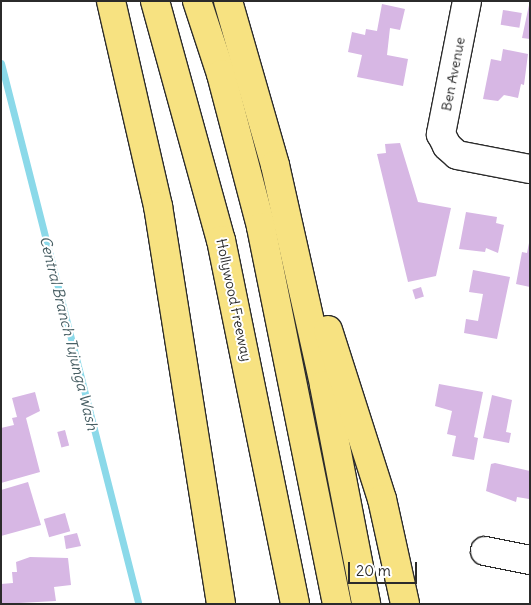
<!DOCTYPE html>
<html>
<head>
<meta charset="utf-8">
<style>
  body { margin:0 }
  #map { position:relative; width:531px; height:605px; overflow:hidden; background:#fff; font-family:Delius,sans-serif }
  div>[style] { position:absolute }
  .stream>* { height:7px; margin:-3.5px; padding:0 3.5px; transform-origin:3.5px; border-radius:3.5px; background:#8bd9e9 }
  .building>* { inset:0; background:#d7b7e4; transform-origin:0 0 }
  .roads { filter:drop-shadow(1px 0 #2b2b2b) drop-shadow(-1px 0 #2b2b2b) drop-shadow(0 1px #2b2b2b) drop-shadow(0 -1px #2b2b2b) }
  .minor>* { height:28px; margin:-14px; padding:0 14px; transform-origin:14px; border-radius:14px; background:#fff }
  .highway>* { height:28px; margin:-14px; padding:0 14px; transform-origin:14px; border-radius:14px; background:#f7e281 }
  span { translate:-50% -50%; white-space:nowrap; text-align:center; line-height:1.15; -webkit-text-stroke:4px #fff; paint-order:stroke }
  .street-label { font-size:14px; color:#2b2b2b }
  .water-label { font-size:15px; color:#485f64; font-style:italic }
  .frame { position:absolute; inset:0; border:2px solid #2b2b2b; pointer-events:none }
  .scale { position:absolute; left:348px; top:562px; width:69px; height:22px; box-sizing:border-box; border:2px solid #2b2b2b; border-top:0; padding-left:6px; font-size:15px; line-height:18px; white-space:nowrap; color:#2b2b2b; -webkit-text-stroke:4px #fff; paint-order:stroke }
</style>
</head>
<body>
<div id="map">
  <div class="stream">
    <i style="left:1px;top:63px;width:556px;rotate:75.74deg"></i>
  </div>
  <div class="building">
    <i style="clip-path:polygon(382px 4px,405px 9px,400px 30px,390px 28px,387px 55px,408px 59px,403px 86px,357px 77px,362px 55px,348px 52px,352px 32px,365px 35px,366px 29px,377px 31px)"></i>
    <i style="clip-path:polygon(529px 5px,530px 5px,530px 39px,522px 38px)"></i>
    <i style="left:503px;top:10px;width:19px;height:15px;rotate:9deg"></i>
    <i style="clip-path:polygon(503px 49px,528px 54px,524px 85px,521px 84px,518px 98px,504px 95px,498px 101px,483px 99px,491px 59px,501px 61px)"></i>
    <i style="clip-path:polygon(400px 143px,418px 202px,451px 208px,436px 276px,408px 282px,377px 154px,386px 153px,385px 144px)"></i>
    <i style="clip-path:polygon(466px 212px,497px 217px,496px 223px,504px 225px,498px 253px,486px 248px,485px 252px,459px 249px)"></i>
    <i style="clip-path:polygon(529px 243px,530px 243px,530px 287px,516px 284px,522px 252px,527px 253px)"></i>
    <i style="clip-path:polygon(473px 270px,510px 277px,497px 339px,464px 333px,466px 319px,478px 321px,483px 294px,469px 292px)"></i>
    <i style="left:421px;top:287px;width:10px;height:9px;rotate:73deg"></i>
    <i style="clip-path:polygon(439px 384px,483px 392px,474px 437px,478px 438px,474px 460px,452px 456px,456px 436px,447px 434px,452px 411px,435px 406px)"></i>
    <i style="clip-path:polygon(35px 392px,40px 411px,26px 418px,40px 472px,1px 483px,1px 428px,14px 425px,12px 418px,17px 417px,12px 398px)"></i>
    <i style="clip-path:polygon(492px 395px,512px 400px,506px 432px,511px 433px,509px 443px,483px 438px)"></i>
    <i style="left:65px;top:430px;width:16px;height:8px;rotate:75deg"></i>
    <i style="clip-path:polygon(495px 463px,530px 471px,529px 499px,517px 497px,516px 502px,486px 491px,491px 464px)"></i>
    <i style="clip-path:polygon(28px 482px,41px 525px,1px 536px,1px 490px)"></i>
    <i style="left:65px;top:513px;width:19px;height:22px;rotate:74deg"></i>
    <i style="clip-path:polygon(77px 533px,81px 546px,66px 549px,64px 536px)"></i>
    <i style="clip-path:polygon(30px 557px,68px 558px,71px 585px,54px 587px,56px 601px,1px 604px,1px 584px,13px 583px,12px 572px,17px 572px,16px 562px)"></i>
  </div>
  <div class="roads">
    <div class="minor">
      <i style="left:467px;top:1px;width:136px;rotate:101.1deg"></i>
      <i style="left:441px;top:134px;width:13px;rotate:63deg"></i>
      <i style="left:447px;top:146px;width:13px;rotate:42deg"></i>
      <i style="left:457px;top:155px;width:74px;rotate:10.9deg"></i>
      <i style="left:485px;top:551px;width:46px;rotate:11.3deg"></i>
    </div>
    <div class="highway">
      <i style="left:111px;top:1px;width:210px;rotate:77.1deg"></i>
      <i style="left:158px;top:206px;width:403px;rotate:81deg"></i>
      <i style="left:155px;top:1px;width:248px;rotate:74.6deg"></i>
      <i style="left:221px;top:240px;width:371px;rotate:78.5deg"></i>
      <i style="left:197px;top:1px;width:77px;rotate:71.8deg"></i>
      <i style="left:221px;top:74px;width:158px;rotate:75.3deg"></i>
      <i style="left:261px;top:227px;width:385px;rotate:78.6deg"></i>
      <i style="left:228px;top:1px;width:171px;rotate:74deg"></i>
      <i style="left:275px;top:165px;width:225px;rotate:77.4deg"></i>
      <i style="left:324px;top:385px;width:223px;rotate:79.1deg"></i>
      <i style="left:328px;top:330px;width:177px;rotate:72.3deg"></i>
      <i style="left:382px;top:499px;width:107px;rotate:77.6deg"></i>
    </div>
  </div>
  <div class="street-label">
    <span style="left:453px;top:74px;rotate:-79deg">Ben Avenue</span>
    <span style="left:234px;top:300px;rotate:78deg">Hollywood Freeway</span>
  </div>
  <div class="water-label">
    <span style="left:69px;top:333px;rotate:76deg">Central Branch Tujunga Wash</span>
  </div>
  <div class="frame"></div>
  <div class="scale">20 m</div>
</div>
</body>
</html>
